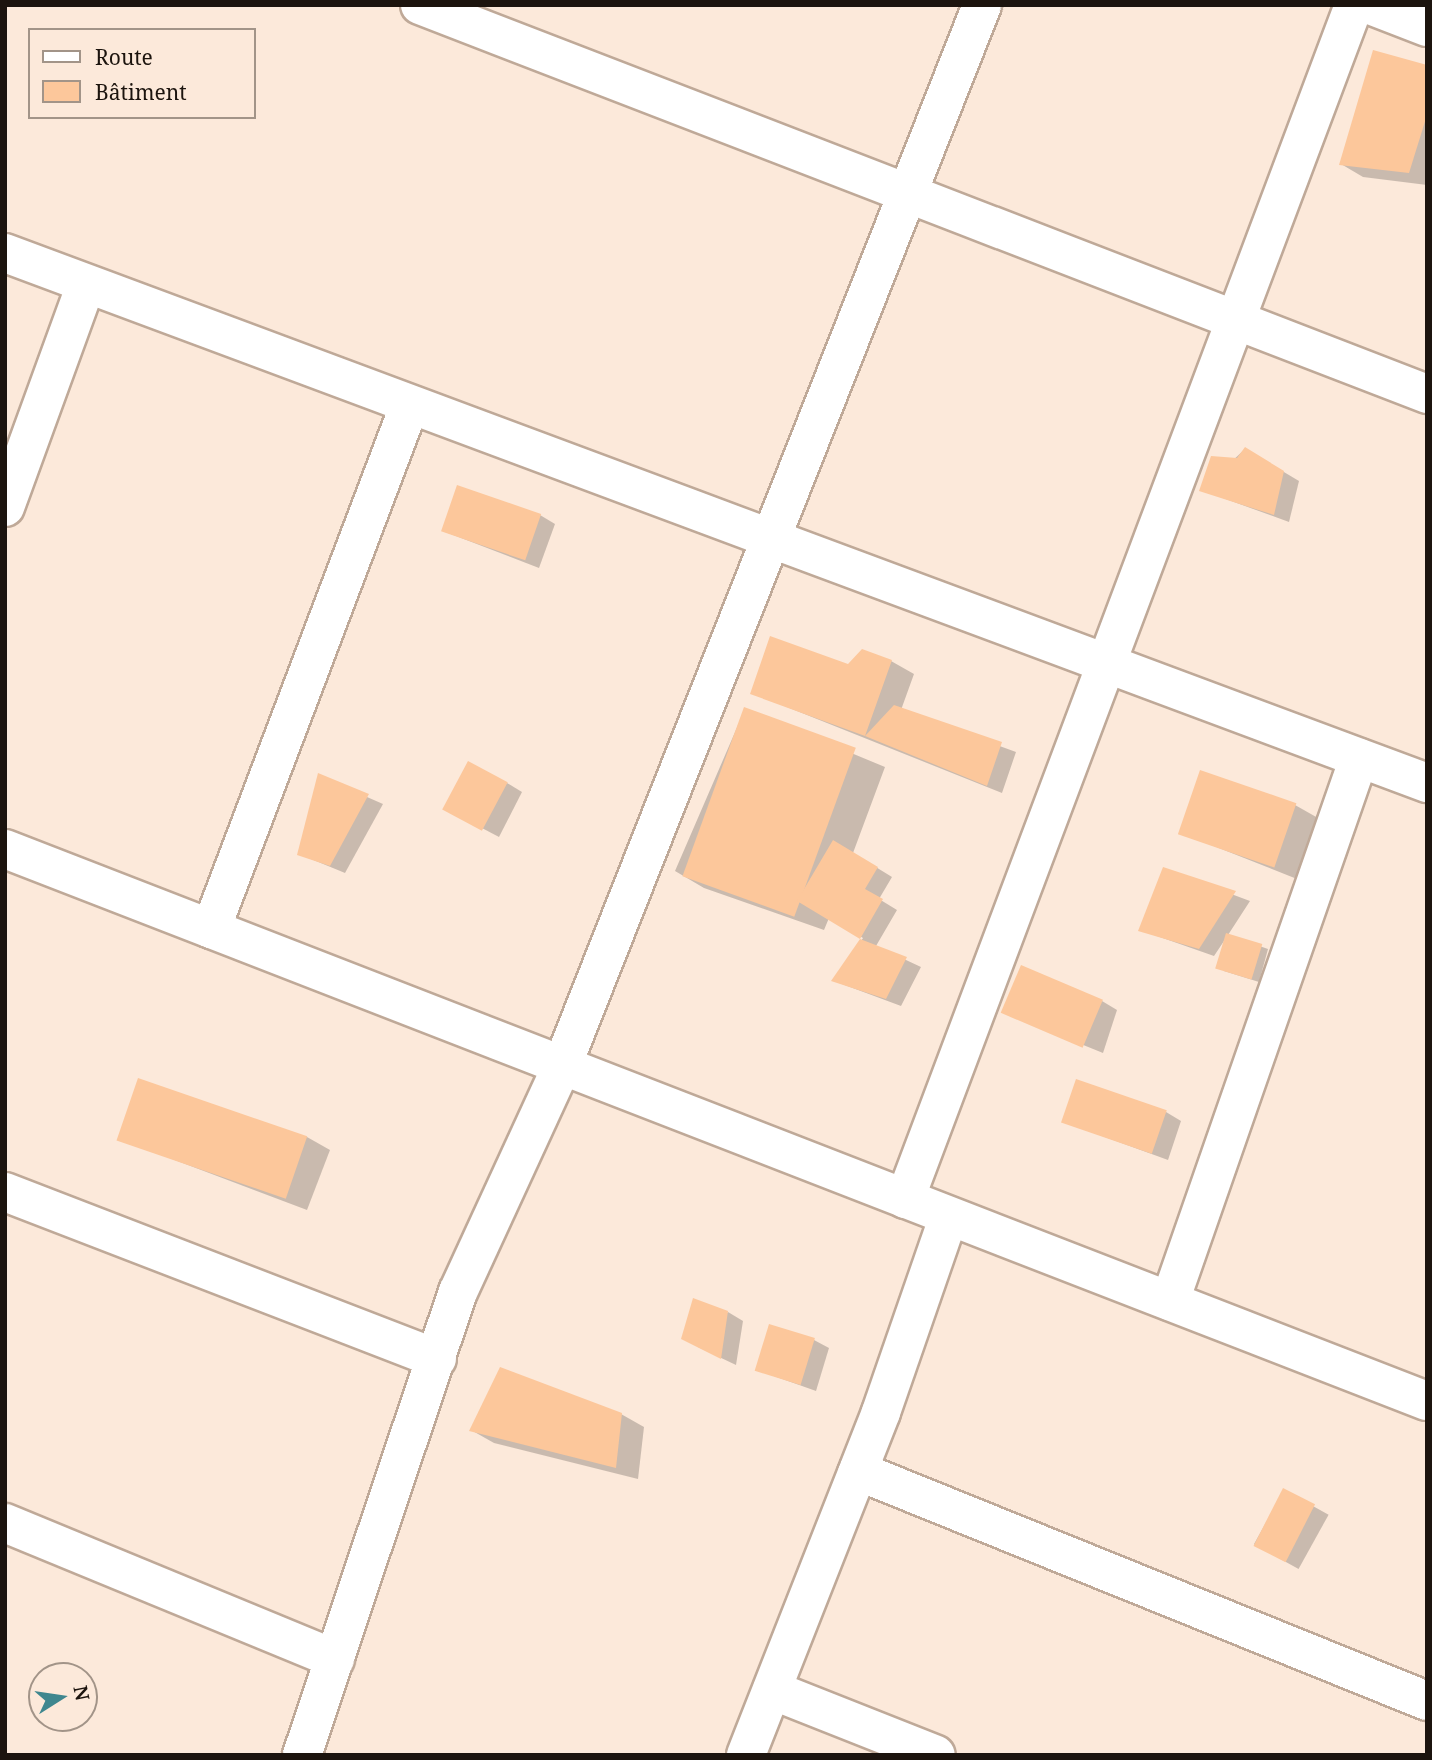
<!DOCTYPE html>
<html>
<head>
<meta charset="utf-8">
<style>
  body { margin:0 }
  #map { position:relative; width:1432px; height:1760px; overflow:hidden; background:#fce9da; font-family:"Noto Serif",serif }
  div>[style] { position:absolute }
  .shadow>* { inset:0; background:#0003; transform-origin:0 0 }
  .building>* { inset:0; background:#fcc79b; transform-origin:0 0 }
  .roads { filter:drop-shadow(2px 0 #bfa998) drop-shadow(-2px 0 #bfa998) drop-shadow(0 2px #bfa998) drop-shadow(0 -2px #bfa998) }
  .minor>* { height:38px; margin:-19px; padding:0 19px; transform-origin:19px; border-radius:19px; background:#fff }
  span { translate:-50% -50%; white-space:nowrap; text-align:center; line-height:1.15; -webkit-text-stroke:6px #fce9da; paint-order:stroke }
  .frame { position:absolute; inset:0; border:7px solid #1c140e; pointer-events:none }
  .legend { position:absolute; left:28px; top:28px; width:228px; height:91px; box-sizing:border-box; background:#fce9da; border:2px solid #a29488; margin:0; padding:9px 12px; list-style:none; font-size:21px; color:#1c140e }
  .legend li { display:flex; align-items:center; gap:14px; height:35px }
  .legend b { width:35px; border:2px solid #a29488 }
  .north { position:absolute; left:28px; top:1662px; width:70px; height:70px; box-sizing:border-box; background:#fce9da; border:2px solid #a29488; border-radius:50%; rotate:78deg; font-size:19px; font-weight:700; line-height:28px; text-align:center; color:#1c140e }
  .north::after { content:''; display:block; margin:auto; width:24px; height:32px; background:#3f878f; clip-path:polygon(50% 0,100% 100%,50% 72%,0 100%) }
</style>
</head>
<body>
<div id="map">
  <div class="shadow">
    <i style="clip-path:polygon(1427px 66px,1427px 185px,1363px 177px,1341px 164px)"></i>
    <i style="clip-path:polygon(1245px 449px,1299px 481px,1289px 522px,1201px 490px)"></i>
    <i style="clip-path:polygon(540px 515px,555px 524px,539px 568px,443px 531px)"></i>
    <i style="clip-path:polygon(891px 661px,914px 674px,901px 710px,1016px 752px,1002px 793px,752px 693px,849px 666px)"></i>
    <i style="clip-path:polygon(745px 709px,885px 767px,853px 853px,892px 877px,879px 899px,897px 910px,876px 946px,921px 967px,901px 1006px,834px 981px,863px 938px,829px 918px,824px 930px,704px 888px,675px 871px)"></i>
    <i style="clip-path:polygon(319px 776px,383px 804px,345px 873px,299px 854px)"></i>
    <i style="clip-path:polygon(507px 783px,522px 792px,499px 837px,461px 817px)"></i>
    <i style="clip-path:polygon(1295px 805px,1318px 818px,1297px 879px,1181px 833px)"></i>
    <i style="clip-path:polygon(1164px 869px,1250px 901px,1228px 935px,1268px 949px,1259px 982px,1224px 971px,1224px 941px,1214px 956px,1140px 930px)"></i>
    <i style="clip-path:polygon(1102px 1001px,1117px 1010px,1103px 1053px,1002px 1012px)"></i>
    <i style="clip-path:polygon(1166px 1112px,1181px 1121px,1168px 1160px,1064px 1122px)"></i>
    <i style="clip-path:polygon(307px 1137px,330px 1150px,307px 1210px,122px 1140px)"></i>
    <i style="clip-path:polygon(728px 1312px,743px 1321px,736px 1365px,698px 1347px)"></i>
    <i style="clip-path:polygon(814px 1340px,829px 1348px,816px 1391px,757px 1370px)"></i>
    <i style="clip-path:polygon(621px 1414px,644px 1427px,638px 1479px,494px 1443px,471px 1430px)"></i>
    <i style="left:1284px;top:1490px;width:51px;height:62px;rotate:29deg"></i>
  </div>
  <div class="building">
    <i style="clip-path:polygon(1373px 50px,1427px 65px,1427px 115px,1409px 173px,1339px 165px)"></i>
    <i style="clip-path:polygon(1245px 447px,1284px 471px,1274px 515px,1199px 491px,1211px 456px,1237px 458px)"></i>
    <i style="left:457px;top:485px;width:89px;height:49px;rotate:19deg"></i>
    <i style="clip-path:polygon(770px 636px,848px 664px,862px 649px,892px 660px,865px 736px,750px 694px)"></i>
    <i style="clip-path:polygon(894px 705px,1002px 742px,987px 786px,865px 736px)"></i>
    <i style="left:744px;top:707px;width:119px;height:180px;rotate:20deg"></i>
    <i style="left:468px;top:761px;width:45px;height:55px;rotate:28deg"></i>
    <i style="left:1200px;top:770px;width:102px;height:68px;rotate:19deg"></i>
    <i style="clip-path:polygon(318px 773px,369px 794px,330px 866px,297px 855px)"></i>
    <i style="clip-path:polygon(833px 840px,878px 867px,865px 889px,883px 899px,860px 939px,797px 901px)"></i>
    <i style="clip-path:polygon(1163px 867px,1236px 891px,1199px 949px,1138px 931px)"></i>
    <i style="left:1226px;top:933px;width:38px;height:37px;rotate:17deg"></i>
    <i style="clip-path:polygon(860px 939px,907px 957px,886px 999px,831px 981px)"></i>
    <i style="left:1021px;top:965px;width:89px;height:52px;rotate:23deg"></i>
    <i style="left:138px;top:1078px;width:179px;height:66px;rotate:19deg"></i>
    <i style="left:1076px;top:1079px;width:96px;height:46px;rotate:19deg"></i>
    <i style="clip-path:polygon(693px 1298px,728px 1311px,721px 1359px,681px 1339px)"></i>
    <i style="left:769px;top:1324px;width:48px;height:49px;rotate:17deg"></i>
    <i style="clip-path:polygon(500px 1367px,622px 1413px,616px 1468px,469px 1431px)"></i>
    <i style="left:1283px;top:1488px;width:36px;height:65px;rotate:27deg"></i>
  </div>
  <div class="roads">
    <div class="minor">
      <i style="left:420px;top:5px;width:1080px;rotate:21.12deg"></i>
      <i style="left:1370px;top:5px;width:61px;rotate:21.1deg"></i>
      <i style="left:5px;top:253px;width:1518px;rotate:20.44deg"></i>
      <i style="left:5px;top:507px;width:237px;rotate:-70deg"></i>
      <i style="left:5px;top:849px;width:1525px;rotate:21.22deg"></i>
      <i style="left:211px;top:929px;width:561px;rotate:-69.24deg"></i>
      <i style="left:5px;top:1192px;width:463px;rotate:21.1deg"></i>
      <i style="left:905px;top:1199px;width:1276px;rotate:-69.39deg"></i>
      <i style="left:1170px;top:1301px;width:575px;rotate:-70.81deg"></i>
      <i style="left:858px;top:1471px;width:614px;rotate:22.01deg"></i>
      <i style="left:5px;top:1523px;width:357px;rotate:22.4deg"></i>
      <i style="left:772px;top:1690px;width:176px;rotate:21.6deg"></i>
      <i style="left:302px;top:1755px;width:489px;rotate:-71.4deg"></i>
      <i style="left:458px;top:1292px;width:249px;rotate:-65.3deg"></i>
      <i style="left:562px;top:1066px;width:1141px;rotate:-68.4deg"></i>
      <i style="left:746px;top:1755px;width:369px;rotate:-68.5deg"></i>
      <i style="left:881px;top:1412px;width:207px;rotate:-70.9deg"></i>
    </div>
  </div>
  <div class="frame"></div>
  <ul class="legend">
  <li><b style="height:9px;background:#fff"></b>Route</li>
  <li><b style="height:19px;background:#fcc79b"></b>Bâtiment</li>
  </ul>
  <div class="north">N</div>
</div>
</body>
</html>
